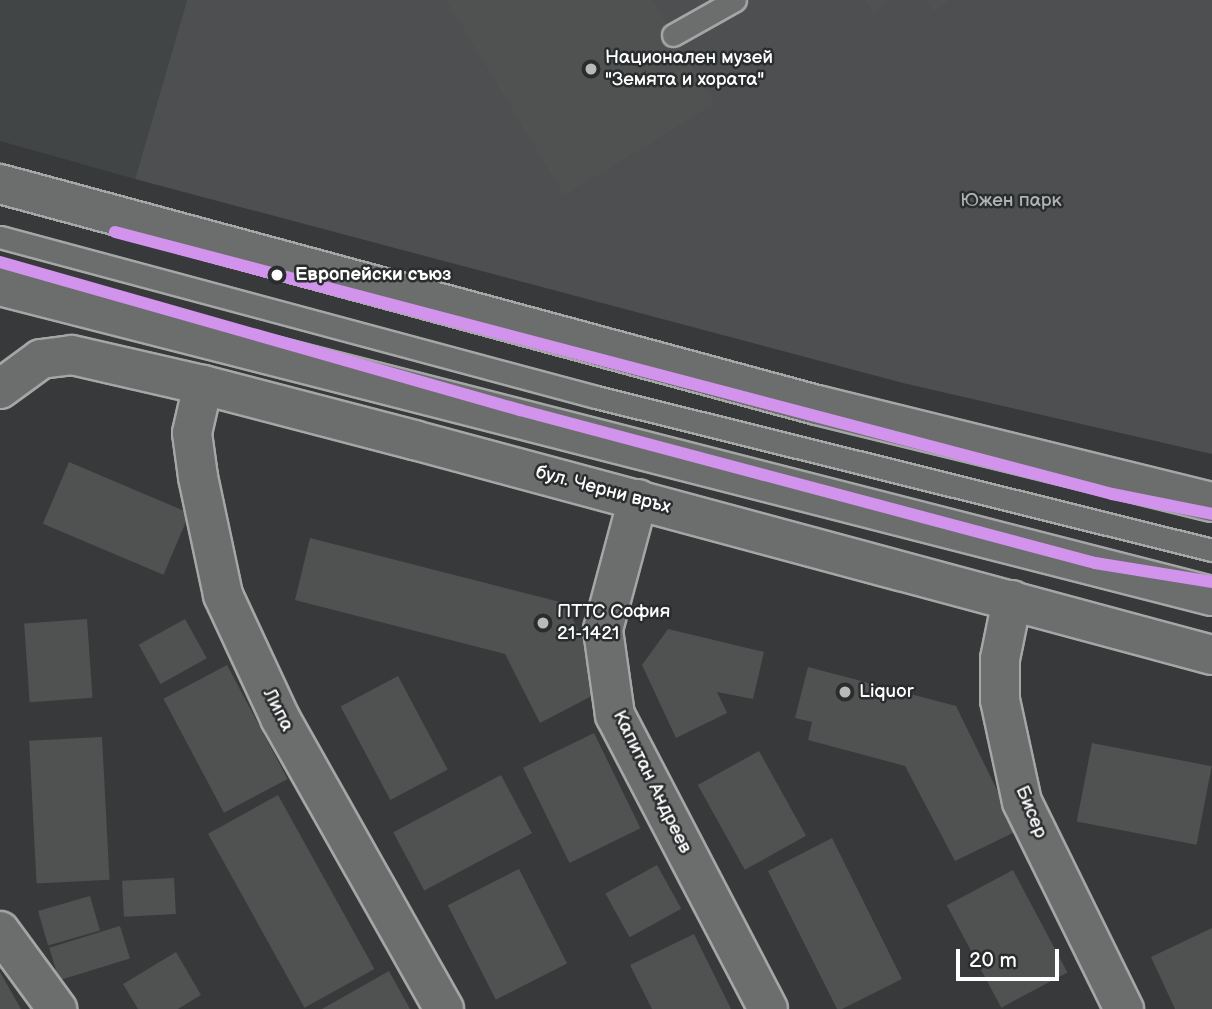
<!DOCTYPE html>
<html>
<head>
<meta charset="utf-8">
<style>
  body { margin:0 }
  #map { position:relative; width:1212px; height:1009px; overflow:hidden; background:#38393a; font-family:"Balsamiq Sans",sans-serif }
  div>[style] { position:absolute }
  .built>* { inset:0; background:#424546 }
  .green>* { inset:0; background:#4d4f50 }
  .building>* { inset:0; background:#505151; transform-origin:0 0 }
  .roads { filter:drop-shadow(2px 0 #a5a6a6) drop-shadow(-2px 0 #a5a6a6) drop-shadow(0 2px #a5a6a6) drop-shadow(0 -2px #a5a6a6) }
  .lane>* { height:21px; margin:-10.5px; padding:0 10.5px; transform-origin:10.5px; border-radius:10.5px; background:#6c6d6d }
  .street>* { height:38px; margin:-19px; padding:0 19px; transform-origin:19px; border-radius:19px; background:#6c6d6d }
  .secondary>* { height:38px; margin:-19px; padding:0 19px; transform-origin:19px; border-radius:19px; background:#6c6d6d }
  .metro-1>* { height:12px; margin:-6px; padding:0 6px; transform-origin:6px; border-radius:6px; background:#d193ec }
  .dots>* { width:19px; height:19px; translate:-50% -50%; box-sizing:border-box; border:4px solid #2a2d2e; border-radius:50% }
  span { translate:-50% -50%; white-space:nowrap; text-align:center; line-height:1.15; -webkit-text-stroke:5px #2a2d2e; paint-order:stroke }
  .poi-label { font-size:19px; color:#fff }
  .left { translate:0 -50%; text-align:left }
  .park-label { font-size:19px; color:#b0b2b2 }
  .stop-label { font-size:19px; color:#fff; font-weight:700 }
  .street-label { font-size:19px; color:#fff }
  .scale { position:absolute; left:956px; top:949px; width:103px; height:32px; box-sizing:border-box; border:4px solid #fff; border-top:0; padding-left:9px; font-size:21px; line-height:24px; white-space:nowrap; color:#fff; -webkit-text-stroke:5px #2a2d2e; paint-order:stroke }
</style>
</head>
<body>
<div id="map">
  <div class="built">
    <i style="clip-path:polygon(0 0,187px 0,135px 179px,0 141px)"></i>
  </div>
  <div class="green">
    <i style="clip-path:polygon(187px 0,1212px 0,1212px 454px,903px 383px,135px 179px)"></i>
  </div>
  <div class="building">
    <i style="clip-path:polygon(446px 0,652px 0,715px 104px,564px 196px)"></i>
    <i style="clip-path:polygon(865px 0,893px 0,873px 13px)"></i>
    <i style="clip-path:polygon(926px 0,952px 0,933px 12px)"></i>
    <i style="left:69px;top:462px;width:131px;height:67px;rotate:23deg"></i>
    <i style="clip-path:polygon(310px 538px,564px 603px,609px 687px,540px 723px,505px 654px,295px 600px)"></i>
    <i style="left:87px;top:619px;width:79px;height:63px;rotate:86deg"></i>
    <i style="left:185px;top:619px;width:45px;height:53px;rotate:61deg"></i>
    <i style="clip-path:polygon(668px 629px,764px 652px,753px 699px,717px 692px,727px 713px,676px 738px,642px 665px)"></i>
    <i style="left:227px;top:665px;width:129px;height:72px;rotate:62deg"></i>
    <i style="clip-path:polygon(808px 667px,956px 706px,1017px 831px,955px 861px,905px 766px,808px 740px,812px 722px,795px 718px)"></i>
    <i style="left:398px;top:676px;width:106px;height:65px;rotate:62deg"></i>
    <i style="left:594px;top:733px;width:106px;height:79px;rotate:64deg"></i>
    <i style="left:102px;top:737px;width:143px;height:73px;rotate:87deg"></i>
    <i style="left:1092px;top:743px;width:122px;height:80px;rotate:11deg"></i>
    <i style="left:759px;top:751px;width:97px;height:70px;rotate:61deg"></i>
    <i style="left:501px;top:775px;width:66px;height:122px;rotate:62deg"></i>
    <i style="left:278px;top:795px;width:199px;height:80px;rotate:61deg"></i>
    <i style="clip-path:polygon(832px 838px,902px 979px,842px 1009px,837px 1009px,768px 871px)"></i>
    <i style="left:657px;top:865px;width:50px;height:59px;rotate:61deg"></i>
    <i style="left:519px;top:869px;width:106px;height:80px;rotate:63deg"></i>
    <i style="left:1013px;top:870px;width:116px;height:75px;rotate:62deg"></i>
    <i style="left:174px;top:878px;width:36px;height:52px;rotate:87deg"></i>
    <i style="left:90px;top:896px;width:36px;height:54px;rotate:74deg"></i>
    <i style="left:120px;top:926px;width:34px;height:74px;rotate:73deg"></i>
    <i style="clip-path:polygon(1212px 928px,1212px 1009px,1175px 1009px,1151px 957px)"></i>
    <i style="clip-path:polygon(694px 934px,731px 1009px,652px 1009px,630px 965px)"></i>
    <i style="clip-path:polygon(176px 952px,201px 995px,178px 1009px,138px 1009px,123px 984px)"></i>
    <i style="clip-path:polygon(389px 971px,410px 1009px,322px 1009px)"></i>
    <i style="clip-path:polygon(0 972px,21px 1009px,0 1009px)"></i>
  </div>
  <div class="roads">
    <div class="lane">
      <i style="left:673px;top:35px;width:71px;rotate:-29.4deg"></i>
      <i style="left:0;top:237px;width:617px;rotate:15.03deg"></i>
      <i style="left:596px;top:397px;width:635px;rotate:13.95deg"></i>
    </div>
    <div class="street">
      <i style="left:203px;top:385px;width:49px;rotate:102.9deg"></i>
      <i style="left:192px;top:433px;width:44px;rotate:82.2deg"></i>
      <i style="left:198px;top:477px;width:121px;rotate:78deg"></i>
      <i style="left:223px;top:595px;width:136px;rotate:65.1deg"></i>
      <i style="left:280px;top:718px;width:334px;rotate:60.6deg"></i>
      <i style="left:0;top:389px;width:51px;rotate:-36.2deg"></i>
      <i style="left:41px;top:359px;width:31px;rotate:-7deg"></i>
      <i style="left:72px;top:355px;width:134px;rotate:12.9deg"></i>
      <i style="left:203px;top:385px;width:218px;rotate:14.6deg"></i>
      <i style="left:414px;top:440px;width:826px;rotate:15.08deg"></i>
      <i style="left:638px;top:499px;width:136px;rotate:105deg"></i>
      <i style="left:603px;top:630px;width:86px;rotate:82deg"></i>
      <i style="left:615px;top:715px;width:331px;rotate:62.5deg"></i>
      <i style="left:1012px;top:600px;width:60px;rotate:101.5deg"></i>
      <i style="left:1000px;top:659px;width:41px;rotate:90deg"></i>
      <i style="left:1000px;top:700px;width:104px;rotate:77.8deg"></i>
      <i style="left:1022px;top:802px;width:231px;rotate:63.8deg"></i>
      <i style="left:0;top:931px;width:97px;rotate:53.8deg"></i>
    </div>
    <div class="secondary">
      <i style="left:0;top:184px;width:846px;rotate:15.14deg"></i>
      <i style="left:817px;top:405px;width:407px;rotate:13.8deg"></i>
      <i style="left:0;top:286px;width:1251px;rotate:14.35deg"></i>
    </div>
  </div>
  <div class="metro-1">
    <i style="left:115px;top:232px;width:1031px;rotate:14.72deg"></i>
    <i style="left:1112px;top:494px;width:102px;rotate:11.3deg"></i>
    <i style="left:0;top:262px;width:541px;rotate:15.89deg"></i>
    <i style="left:520px;top:410px;width:595px;rotate:14.9deg"></i>
    <i style="left:1095px;top:563px;width:119px;rotate:9.2deg"></i>
  </div>
  <div class="dots">
    <i style="left:591px;top:69px;background:#b9baba"></i>
    <i style="left:277px;top:275px;background:#fff"></i>
    <i style="left:543px;top:623px;background:#b9baba"></i>
    <i style="left:845px;top:692px;background:#b9baba"></i>
  </div>
  <div class="poi-label">
    <span class="left" style="left:605px;top:69px">Национален музей<br>"Земята и хората"</span>
    <span class="left" style="left:557px;top:623px">ПТТС София<br>21-1421</span>
    <span class="left" style="left:859px;top:692px">Liquor</span>
  </div>
  <div class="park-label">
    <span style="left:1011px;top:201px">Южен парк</span>
  </div>
  <div class="stop-label">
    <span class="left" style="left:295px;top:275px">Европейски съюз</span>
  </div>
  <div class="street-label">
    <span style="left:603px;top:490px;rotate:15deg">бул. Черни връх</span>
    <span style="left:278px;top:710px;rotate:63deg">Липа</span>
    <span style="left:652px;top:782px;rotate:64deg">Капитан Андреев</span>
    <span style="left:1031px;top:812px;rotate:68deg">Бисер</span>
  </div>
  <div class="scale">20 m</div>
</div>
</body>
</html>
